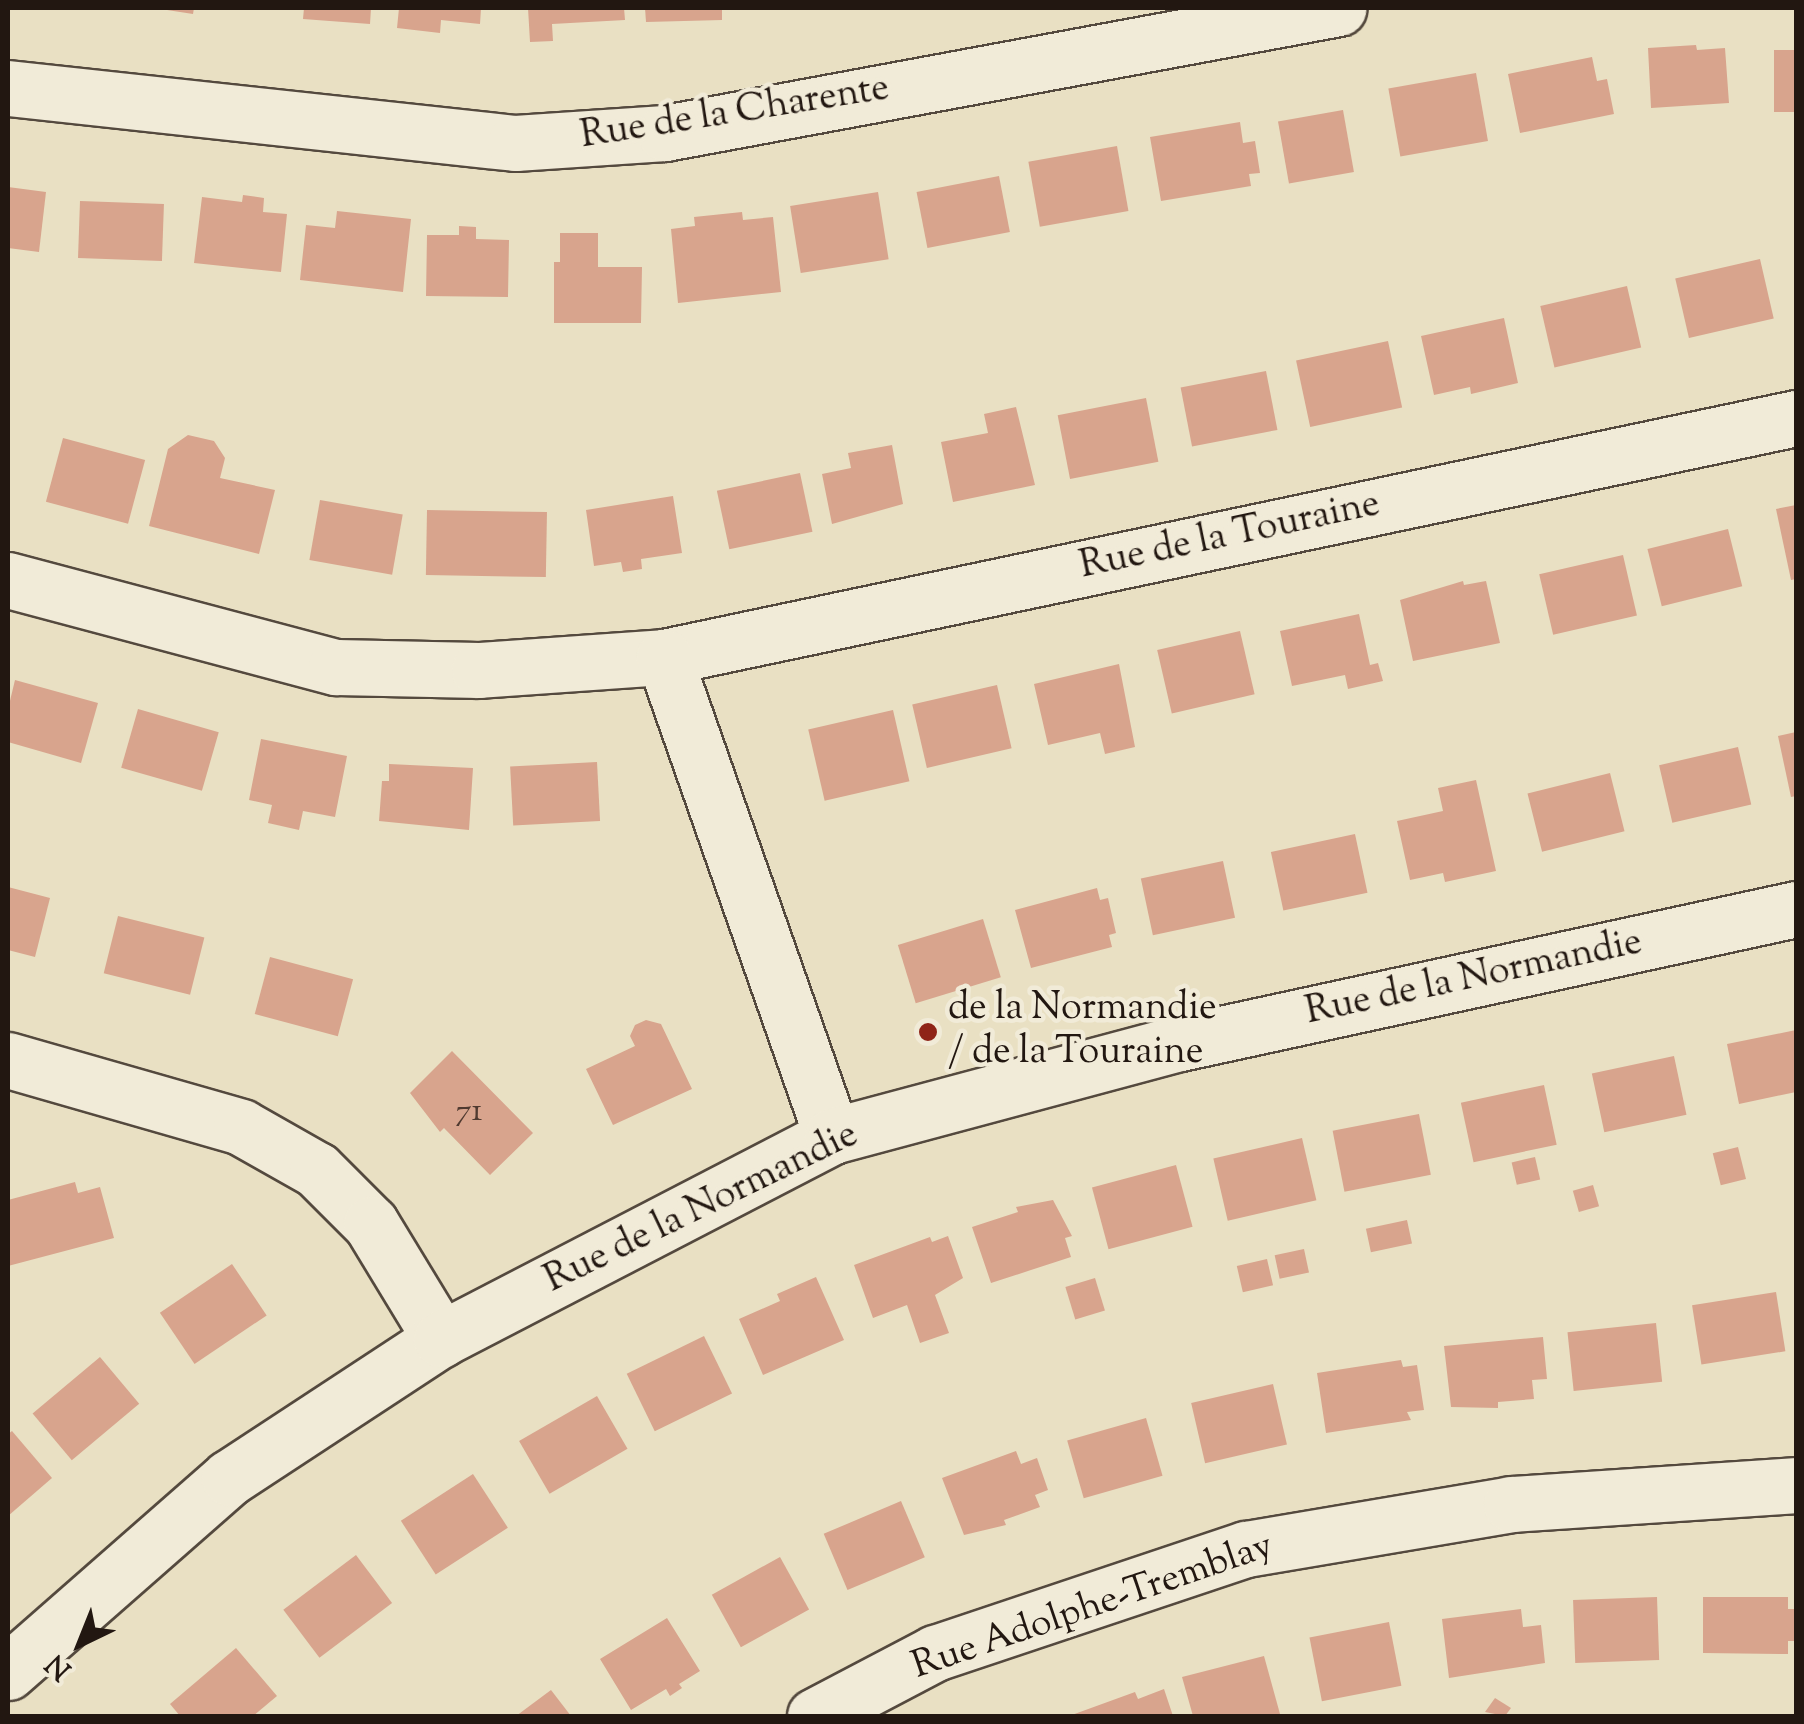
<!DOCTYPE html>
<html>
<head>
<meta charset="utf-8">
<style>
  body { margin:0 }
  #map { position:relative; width:1804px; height:1724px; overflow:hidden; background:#e9e0c3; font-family:"Sorts Mill Goudy",serif }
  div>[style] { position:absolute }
  .building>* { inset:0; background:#d8a48d; transform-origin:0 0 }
  .roads { filter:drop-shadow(2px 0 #54493e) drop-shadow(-2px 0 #54493e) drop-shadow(0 2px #54493e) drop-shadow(0 -2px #54493e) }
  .minor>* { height:55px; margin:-27.5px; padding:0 27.5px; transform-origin:27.5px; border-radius:27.5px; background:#f1ebd8 }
  .dots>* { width:28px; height:28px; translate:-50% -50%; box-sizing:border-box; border:5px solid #f1ebd8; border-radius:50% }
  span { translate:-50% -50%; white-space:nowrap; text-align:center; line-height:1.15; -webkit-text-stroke:9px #f1ebd8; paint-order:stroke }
  .number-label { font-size:32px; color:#503a30 }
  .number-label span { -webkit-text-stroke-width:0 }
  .street-label { font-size:38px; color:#221711 }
  .poi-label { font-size:38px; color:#221711 }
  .left { translate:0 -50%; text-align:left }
  .frame { position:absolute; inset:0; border:10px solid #221711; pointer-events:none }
  .north { position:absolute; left:30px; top:1594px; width:100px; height:100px; -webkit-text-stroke:8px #f1ebd8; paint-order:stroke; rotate:223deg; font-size:28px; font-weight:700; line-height:40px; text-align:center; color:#221711 }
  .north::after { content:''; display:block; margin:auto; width:35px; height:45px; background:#221711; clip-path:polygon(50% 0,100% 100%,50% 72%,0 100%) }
</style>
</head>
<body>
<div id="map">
  <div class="building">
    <i style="clip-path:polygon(154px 8px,194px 8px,193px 14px)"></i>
    <i style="clip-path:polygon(304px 8px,371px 8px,370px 24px,303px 19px)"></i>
    <i style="clip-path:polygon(399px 8px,481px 8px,480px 24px,441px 20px,440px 33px,397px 28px)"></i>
    <i style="clip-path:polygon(528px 8px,624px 8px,625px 20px,552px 24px,553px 41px,530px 42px)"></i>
    <i style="clip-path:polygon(645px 8px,722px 8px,722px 20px,646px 22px)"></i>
    <i style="clip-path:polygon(1696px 45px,1697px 50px,1725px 48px,1729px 103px,1651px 108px,1648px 48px)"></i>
    <i style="left:1774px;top:50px;width:22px;height:62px"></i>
    <i style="clip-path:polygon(1592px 57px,1597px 81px,1607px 79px,1614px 114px,1520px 133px,1508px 74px)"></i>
    <i style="left:1476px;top:73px;width:69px;height:89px;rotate:80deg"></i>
    <i style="left:1343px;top:110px;width:63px;height:66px;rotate:80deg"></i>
    <i style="clip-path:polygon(1240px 122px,1243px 143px,1255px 141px,1260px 173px,1249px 174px,1251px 186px,1161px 201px,1150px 137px)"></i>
    <i style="left:1117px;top:146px;width:66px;height:90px;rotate:80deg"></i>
    <i style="left:999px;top:176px;width:57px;height:84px;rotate:79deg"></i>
    <i style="clip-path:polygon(8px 187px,46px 192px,39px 252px,8px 248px)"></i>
    <i style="left:878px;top:192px;width:68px;height:89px;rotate:81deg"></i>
    <i style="clip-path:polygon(243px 195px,264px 198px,263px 212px,287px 214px,281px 272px,194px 263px,202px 197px,242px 202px)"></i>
    <i style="left:80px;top:201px;width:84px;height:57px;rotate:2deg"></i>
    <i style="clip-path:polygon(337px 211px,411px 219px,403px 292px,300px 280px,306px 225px,335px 228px)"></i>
    <i style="clip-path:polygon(742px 212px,743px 220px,773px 217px,781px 292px,678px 303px,671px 229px,695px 226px,694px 217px)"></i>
    <i style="clip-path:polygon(459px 226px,476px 227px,476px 239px,509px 240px,508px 297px,426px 296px,427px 235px,459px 235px)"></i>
    <i style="clip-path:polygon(560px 233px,598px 233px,598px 267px,642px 267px,641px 323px,554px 323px,554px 262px,560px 262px)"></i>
    <i style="left:1760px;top:259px;width:61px;height:87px;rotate:77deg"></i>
    <i style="left:1627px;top:286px;width:63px;height:89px;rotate:77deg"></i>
    <i style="clip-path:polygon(1504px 318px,1518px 383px,1471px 394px,1470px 387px,1434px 395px,1421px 336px)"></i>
    <i style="left:1388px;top:341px;width:68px;height:94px;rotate:78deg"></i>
    <i style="left:1266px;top:371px;width:60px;height:87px;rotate:79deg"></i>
    <i style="left:1146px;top:398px;width:65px;height:90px;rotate:79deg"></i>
    <i style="clip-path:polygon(1016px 407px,1035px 485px,953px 502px,941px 442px,988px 433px,984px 414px)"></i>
    <i style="clip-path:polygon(188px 435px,214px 441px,225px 458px,220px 478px,275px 490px,259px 554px,149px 526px,168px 449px)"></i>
    <i style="left:63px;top:438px;width:85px;height:66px;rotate:15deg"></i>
    <i style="clip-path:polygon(892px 445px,903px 504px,832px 524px,822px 474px,851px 468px,848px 453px)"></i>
    <i style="left:800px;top:473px;width:60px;height:85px;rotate:78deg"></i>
    <i style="clip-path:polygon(673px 496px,682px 553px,641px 559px,642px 569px,623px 572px,621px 562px,594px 566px,586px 510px)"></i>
    <i style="left:320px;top:500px;width:84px;height:61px;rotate:10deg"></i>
    <i style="clip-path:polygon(1796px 505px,1796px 579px,1791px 580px,1776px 509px)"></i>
    <i style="left:427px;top:510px;width:120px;height:65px;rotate:1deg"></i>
    <i style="left:1728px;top:529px;width:59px;height:83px;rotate:76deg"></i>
    <i style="left:1623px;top:555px;width:62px;height:86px;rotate:77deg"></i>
    <i style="clip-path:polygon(1463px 581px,1464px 585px,1486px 581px,1500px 643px,1413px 661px,1400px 600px)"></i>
    <i style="clip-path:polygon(1359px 614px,1370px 665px,1378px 663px,1383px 681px,1348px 689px,1345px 675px,1292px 686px,1280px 631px)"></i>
    <i style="left:1240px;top:631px;width:65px;height:85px;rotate:77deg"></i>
    <i style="clip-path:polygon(1119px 664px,1135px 747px,1105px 754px,1100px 733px,1048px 745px,1034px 684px)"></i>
    <i style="clip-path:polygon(15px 680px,98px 703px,81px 763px,8px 742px,8px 709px)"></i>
    <i style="left:997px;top:685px;width:65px;height:87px;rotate:77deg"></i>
    <i style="left:138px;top:709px;width:84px;height:61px;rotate:16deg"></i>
    <i style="left:893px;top:710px;width:73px;height:87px;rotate:77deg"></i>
    <i style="clip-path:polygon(1796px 732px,1796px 796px,1791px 797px,1778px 736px)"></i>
    <i style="clip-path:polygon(261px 739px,347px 756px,335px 817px,303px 811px,299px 830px,268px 823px,272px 805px,249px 800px)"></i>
    <i style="left:1738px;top:747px;width:59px;height:81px;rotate:77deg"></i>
    <i style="left:597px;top:762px;width:59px;height:87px;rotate:87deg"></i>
    <i style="clip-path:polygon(389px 764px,473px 768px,469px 830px,379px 821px,382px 781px,389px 781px)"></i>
    <i style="left:1610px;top:773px;width:60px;height:85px;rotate:76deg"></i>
    <i style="clip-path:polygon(1476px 780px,1496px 871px,1445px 882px,1443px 873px,1410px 880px,1397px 821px,1443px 811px,1438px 788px)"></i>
    <i style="left:1355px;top:834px;width:60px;height:86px;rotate:78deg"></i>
    <i style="left:1223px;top:861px;width:58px;height:84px;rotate:78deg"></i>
    <i style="clip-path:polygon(8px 887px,50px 898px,35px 957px,8px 950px)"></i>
    <i style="clip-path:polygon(1097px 888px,1100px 900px,1108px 898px,1116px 933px,1109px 935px,1112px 947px,1031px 968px,1015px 910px)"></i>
    <i style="left:118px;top:916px;width:89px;height:59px;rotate:14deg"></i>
    <i style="left:983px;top:919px;width:61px;height:89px;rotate:73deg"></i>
    <i style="left:270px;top:957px;width:86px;height:59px;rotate:15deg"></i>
    <i style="clip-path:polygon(646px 1020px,661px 1024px,692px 1089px,613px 1125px,586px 1069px,635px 1046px,630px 1036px,635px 1025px)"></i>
    <i style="clip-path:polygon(1796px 1030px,1796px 1092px,1739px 1104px,1727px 1044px)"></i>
    <i style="clip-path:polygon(452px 1051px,533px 1133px,490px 1175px,444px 1128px,440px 1132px,410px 1093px)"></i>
    <i style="left:1674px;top:1056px;width:60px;height:84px;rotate:78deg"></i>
    <i style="left:1544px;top:1085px;width:61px;height:85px;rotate:78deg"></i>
    <i style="left:1419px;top:1114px;width:62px;height:88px;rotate:79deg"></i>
    <i style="left:1302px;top:1138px;width:64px;height:91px;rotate:77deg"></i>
    <i style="left:1738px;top:1147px;width:33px;height:26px;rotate:76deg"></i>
    <i style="left:1535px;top:1157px;width:23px;height:24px;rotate:77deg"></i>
    <i style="left:1176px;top:1165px;width:64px;height:87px;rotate:75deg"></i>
    <i style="clip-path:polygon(75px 1182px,78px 1193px,100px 1187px,114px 1238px,8px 1266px,8px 1200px)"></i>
    <i style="left:1593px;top:1185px;width:22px;height:21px;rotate:74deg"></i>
    <i style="clip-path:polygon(1053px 1200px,1072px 1236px,1065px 1238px,1071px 1257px,991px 1283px,972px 1227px,1018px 1212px,1016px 1207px)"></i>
    <i style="left:1407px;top:1220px;width:24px;height:42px;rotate:78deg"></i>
    <i style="clip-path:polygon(948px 1236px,963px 1278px,935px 1295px,949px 1333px,920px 1343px,907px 1305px,873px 1318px,854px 1265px,930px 1237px,932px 1242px)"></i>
    <i style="left:1304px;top:1249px;width:24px;height:30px;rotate:78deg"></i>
    <i style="left:1267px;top:1259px;width:27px;height:31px;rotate:77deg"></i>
    <i style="left:232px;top:1264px;width:62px;height:87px;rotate:56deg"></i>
    <i style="clip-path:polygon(816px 1277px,844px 1340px,763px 1375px,739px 1319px,780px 1301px,777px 1294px)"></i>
    <i style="left:1095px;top:1278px;width:34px;height:31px;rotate:73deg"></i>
    <i style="left:1776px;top:1292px;width:60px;height:85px;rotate:81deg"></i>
    <i style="left:1656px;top:1323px;width:59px;height:89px;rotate:84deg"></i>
    <i style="left:704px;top:1336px;width:64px;height:86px;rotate:64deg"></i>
    <i style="clip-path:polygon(1543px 1337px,1547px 1379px,1532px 1380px,1534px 1399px,1498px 1402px,1498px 1408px,1451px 1407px,1444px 1346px)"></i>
    <i style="left:100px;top:1357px;width:61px;height:88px;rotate:50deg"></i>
    <i style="clip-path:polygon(1401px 1360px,1403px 1367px,1417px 1365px,1424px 1410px,1407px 1412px,1411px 1420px,1326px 1433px,1317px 1373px)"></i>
    <i style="left:1273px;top:1384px;width:62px;height:84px;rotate:77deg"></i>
    <i style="left:597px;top:1396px;width:61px;height:90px;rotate:60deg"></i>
    <i style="left:1146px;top:1418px;width:60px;height:82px;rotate:74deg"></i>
    <i style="clip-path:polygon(12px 1431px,52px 1478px,8px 1516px,8px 1434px)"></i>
    <i style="clip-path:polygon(1016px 1451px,1021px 1464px,1037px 1458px,1048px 1490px,1035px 1495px,1040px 1507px,1004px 1520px,1006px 1525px,964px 1535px,942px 1478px)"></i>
    <i style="left:473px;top:1474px;width:64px;height:86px;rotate:57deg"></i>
    <i style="left:901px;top:1501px;width:61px;height:84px;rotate:67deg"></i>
    <i style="left:356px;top:1555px;width:60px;height:91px;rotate:53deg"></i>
    <i style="left:780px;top:1557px;width:60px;height:78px;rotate:61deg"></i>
    <i style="left:1657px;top:1597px;width:63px;height:84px;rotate:88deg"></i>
    <i style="clip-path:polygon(1703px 1597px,1788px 1597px,1788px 1609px,1796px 1609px,1796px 1641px,1788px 1641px,1788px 1654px,1703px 1653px)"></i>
    <i style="clip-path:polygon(1521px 1609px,1523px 1627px,1541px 1625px,1545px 1663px,1449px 1678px,1442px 1619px)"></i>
    <i style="clip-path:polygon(667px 1618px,700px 1671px,679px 1684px,682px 1688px,670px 1696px,666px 1689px,631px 1710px,600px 1659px)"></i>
    <i style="left:1389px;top:1622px;width:65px;height:81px;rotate:79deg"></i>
    <i style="clip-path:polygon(236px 1648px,277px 1696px,253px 1716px,180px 1716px,170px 1704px)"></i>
    <i style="clip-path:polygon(1264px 1656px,1280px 1714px,1193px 1716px,1182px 1677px)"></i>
    <i style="clip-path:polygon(1164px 1689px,1173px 1716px,1069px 1716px,1135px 1692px,1138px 1699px)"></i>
    <i style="clip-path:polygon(551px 1690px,571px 1716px,516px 1716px)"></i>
    <i style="clip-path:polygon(1495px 1698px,1511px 1708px,1505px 1716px,1485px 1712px)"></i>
  </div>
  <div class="roads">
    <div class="minor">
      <i style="left:8px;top:88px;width:510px;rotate:6.19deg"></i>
      <i style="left:515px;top:143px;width:150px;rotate:-3.8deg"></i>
      <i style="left:665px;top:133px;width:685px;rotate:-10.51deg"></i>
      <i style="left:8px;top:580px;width:339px;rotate:14.9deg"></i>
      <i style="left:336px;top:667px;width:143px;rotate:1.2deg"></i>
      <i style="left:479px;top:670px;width:185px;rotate:-4deg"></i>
      <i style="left:664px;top:657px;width:1157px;rotate:-11.92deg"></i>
      <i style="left:664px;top:657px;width:508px;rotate:70.67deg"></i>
      <i style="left:8px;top:1060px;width:242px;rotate:16deg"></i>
      <i style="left:241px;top:1127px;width:87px;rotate:29.5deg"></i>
      <i style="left:317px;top:1170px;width:76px;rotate:45deg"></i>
      <i style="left:371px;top:1224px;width:135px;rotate:58.7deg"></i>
      <i style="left:8px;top:1672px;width:294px;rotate:-41.3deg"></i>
      <i style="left:229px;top:1478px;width:254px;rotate:-33.3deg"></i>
      <i style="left:441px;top:1339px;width:441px;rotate:-27.4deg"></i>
      <i style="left:832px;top:1136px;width:360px;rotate:-15deg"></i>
      <i style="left:1180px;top:1043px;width:630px;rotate:-12.27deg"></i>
      <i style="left:815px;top:1716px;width:136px;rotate:-27.7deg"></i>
      <i style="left:935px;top:1653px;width:328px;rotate:-18.5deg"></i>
      <i style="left:1246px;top:1549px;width:269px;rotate:-9.6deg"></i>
      <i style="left:1511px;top:1504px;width:286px;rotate:-3.8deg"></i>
    </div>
  </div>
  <div class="dots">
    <i style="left:928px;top:1032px;background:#8f2418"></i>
  </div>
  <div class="number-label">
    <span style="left:469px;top:1112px">71</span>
  </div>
  <div class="street-label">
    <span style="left:735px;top:114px;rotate:-9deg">Rue de la Charente</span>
    <span style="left:1230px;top:537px;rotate:-12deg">Rue de la Touraine</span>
    <span style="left:1474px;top:979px;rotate:-12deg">Rue de la Normandie</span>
    <span style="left:702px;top:1209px;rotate:-26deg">Rue de la Normandie</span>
    <span style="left:1093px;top:1608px;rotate:-19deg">Rue Adolphe-Tremblay</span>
  </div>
  <div class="poi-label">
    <span class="left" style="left:948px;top:1032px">de la Normandie<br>/ de la Touraine</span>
  </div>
  <div class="frame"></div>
  <div class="north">N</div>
</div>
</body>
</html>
